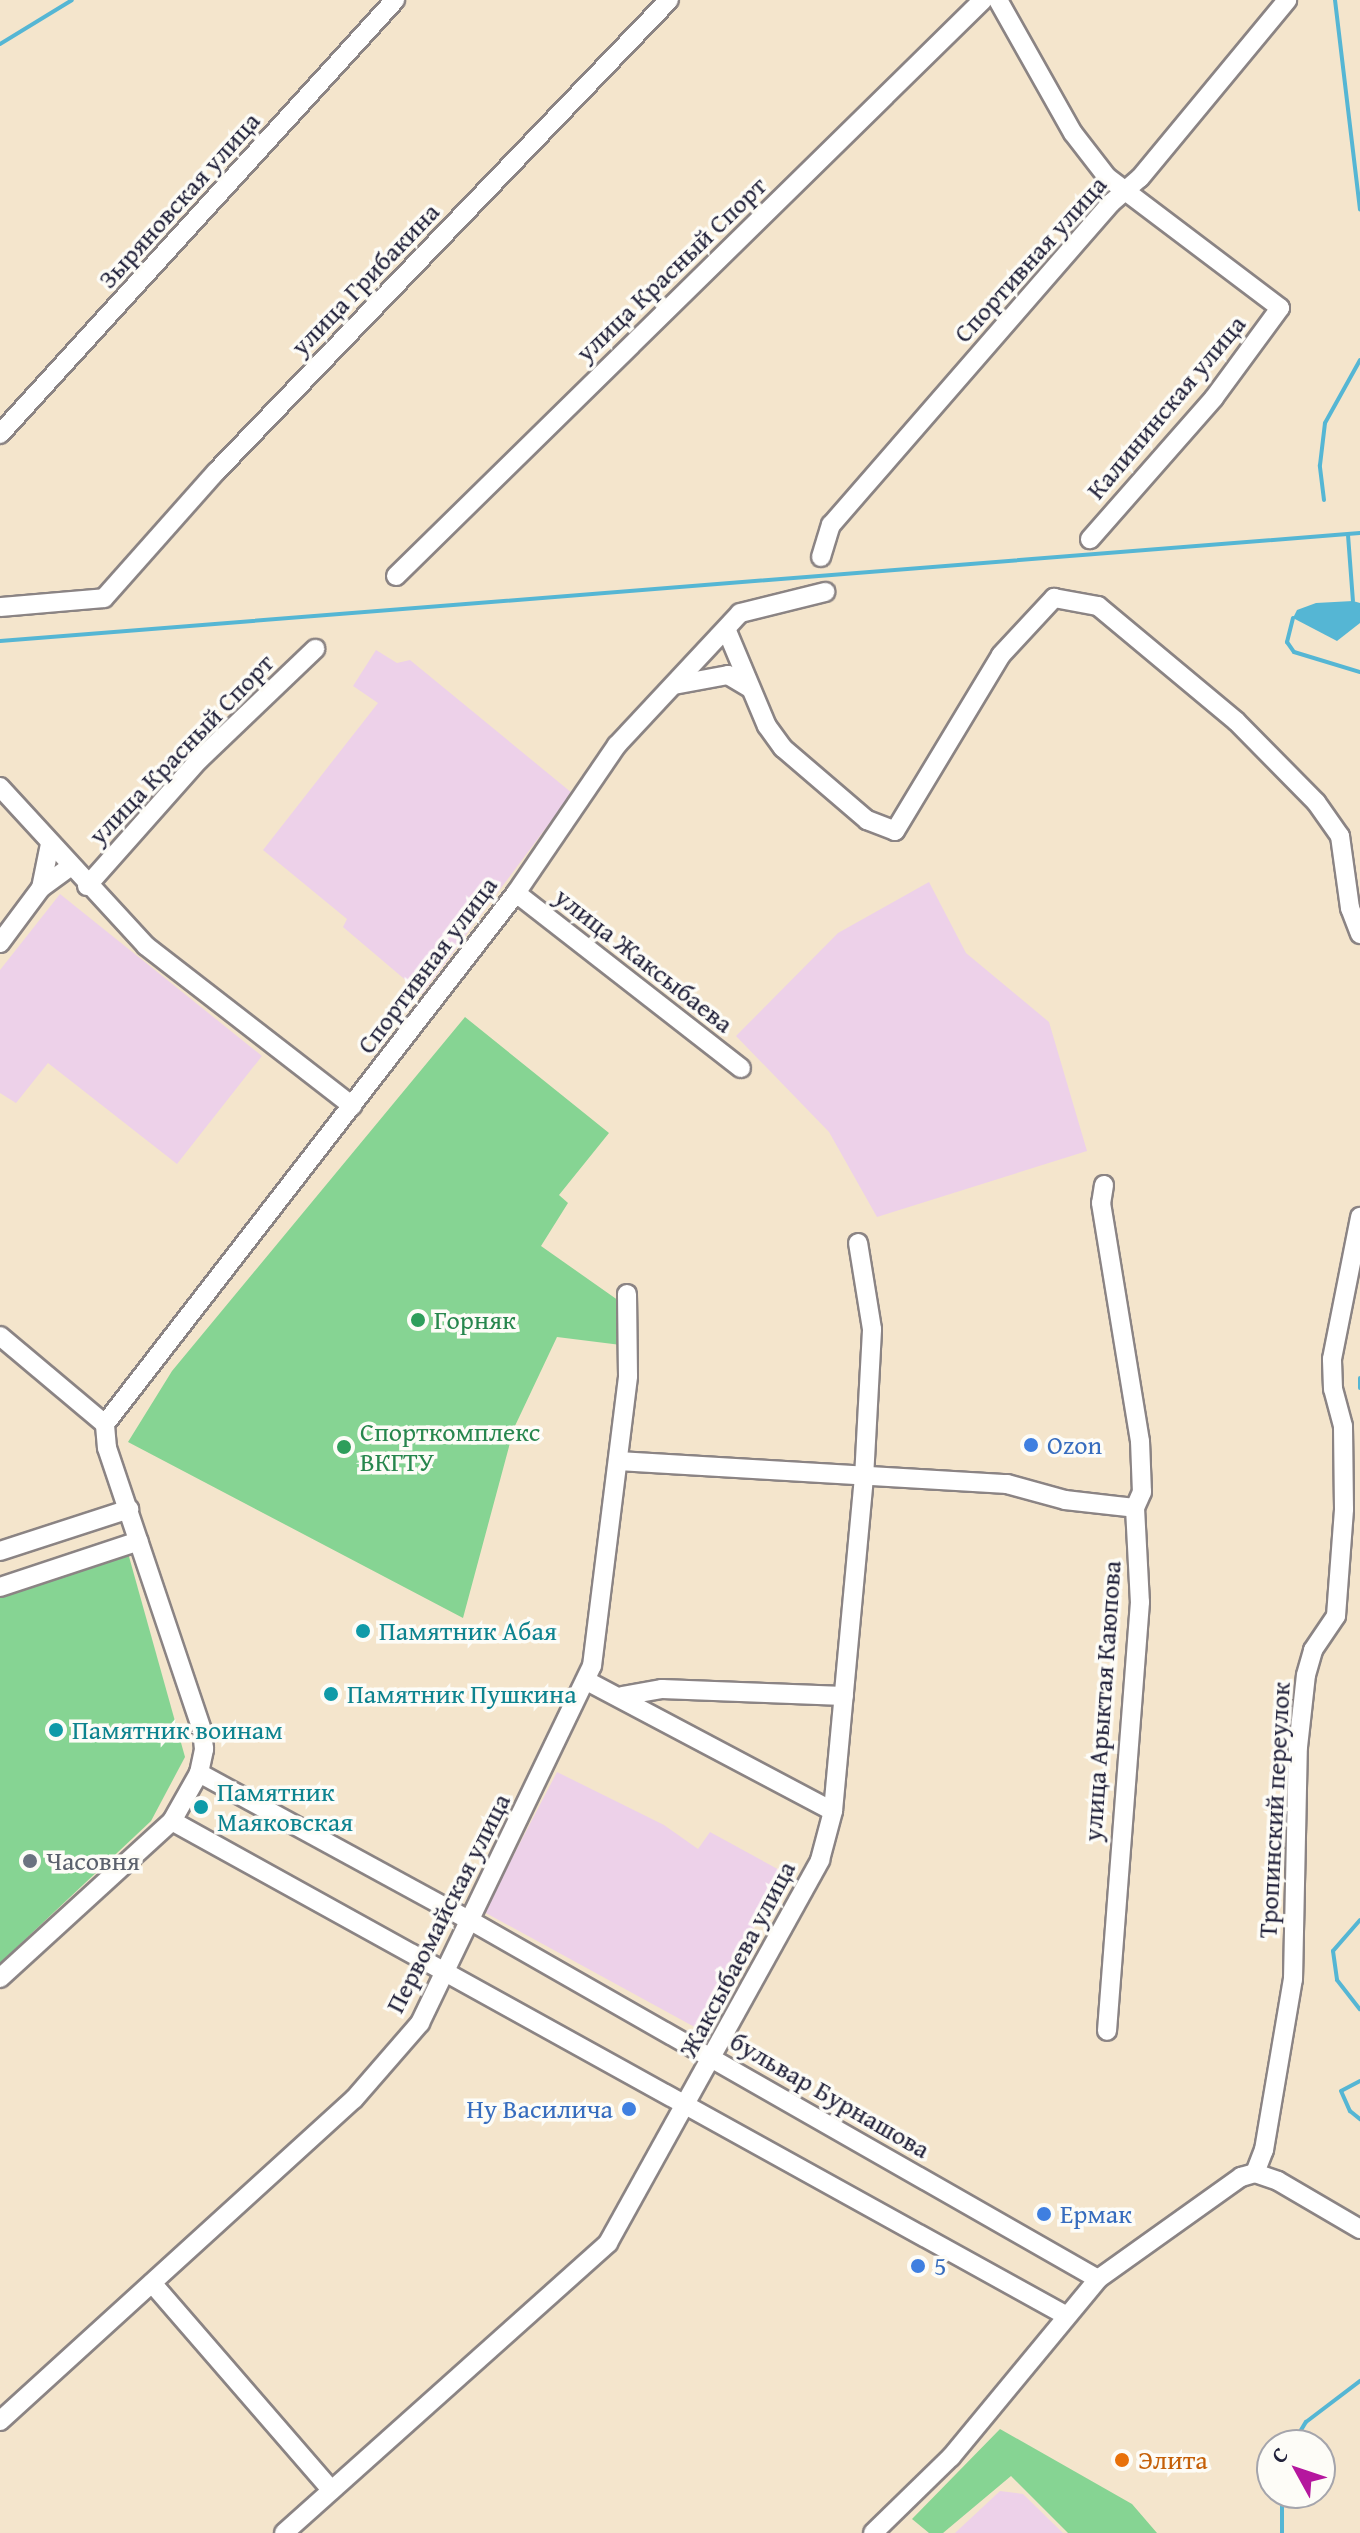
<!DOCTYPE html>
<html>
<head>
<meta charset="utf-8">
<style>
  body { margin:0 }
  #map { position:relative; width:1360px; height:2533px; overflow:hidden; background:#f4e5cc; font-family:"Gentium Book Plus",serif }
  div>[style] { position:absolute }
  .built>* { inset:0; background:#edd1e9 }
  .green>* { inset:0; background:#86d493 }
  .water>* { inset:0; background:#55b6d4 }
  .stream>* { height:4px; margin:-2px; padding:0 2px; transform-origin:2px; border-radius:2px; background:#55b6d4 }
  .roads { filter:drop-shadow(2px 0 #8b8484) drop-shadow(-2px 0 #8b8484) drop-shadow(0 2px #8b8484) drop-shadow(0 -2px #8b8484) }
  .minor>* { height:18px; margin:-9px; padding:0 9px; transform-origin:9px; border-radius:9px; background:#fff }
  .dots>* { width:22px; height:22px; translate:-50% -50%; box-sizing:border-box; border:4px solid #fdfcf7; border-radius:50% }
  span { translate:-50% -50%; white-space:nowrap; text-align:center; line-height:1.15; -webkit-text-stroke:7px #fdfcf7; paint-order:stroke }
  .street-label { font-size:26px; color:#22223b }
  .leisure-label { font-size:26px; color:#27864d }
  .left { translate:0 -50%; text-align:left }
  .shop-label { font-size:26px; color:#366cbe }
  .right { translate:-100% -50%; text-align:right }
  .culture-label { font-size:26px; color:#0d838f }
  .worship-label { font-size:26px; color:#5b616d }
  .food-label { font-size:26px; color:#c56008 }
  .north { position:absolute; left:1256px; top:2429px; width:80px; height:80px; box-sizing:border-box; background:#fdfcf7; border:2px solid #a5a5ac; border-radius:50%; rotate:310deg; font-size:22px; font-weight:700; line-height:32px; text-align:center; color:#22223b }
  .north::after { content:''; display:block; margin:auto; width:28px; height:36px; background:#b5179e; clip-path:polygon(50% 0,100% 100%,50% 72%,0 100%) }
</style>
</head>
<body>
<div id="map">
  <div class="built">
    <i style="clip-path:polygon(376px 650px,397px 663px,410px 660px,572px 793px,422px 994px,343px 927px,347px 919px,263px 850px,378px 703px,353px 686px)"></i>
    <i style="clip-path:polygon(929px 882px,966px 953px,1049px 1022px,1087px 1151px,877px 1217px,829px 1132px,736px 1036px,838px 933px)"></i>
    <i style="clip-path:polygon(60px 894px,262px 1056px,177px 1164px,48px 1063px,16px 1103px,0 1093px,0 970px)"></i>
    <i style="clip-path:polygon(557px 1772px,664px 1825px,698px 1849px,710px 1832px,783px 1872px,700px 2030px,484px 1912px)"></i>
    <i style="clip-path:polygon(1000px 2491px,1023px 2494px,1063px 2533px,955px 2533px)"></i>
  </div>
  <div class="green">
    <i style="clip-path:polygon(465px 1017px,609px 1133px,559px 1195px,568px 1203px,541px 1246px,622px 1303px,621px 1345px,557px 1337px,514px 1428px,463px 1618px,128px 1442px,172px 1371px)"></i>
    <i style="clip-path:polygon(128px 1553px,185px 1757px,151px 1821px,0 1963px,0 1594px)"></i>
    <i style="clip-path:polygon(1000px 2429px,1132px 2504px,1157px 2533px,1068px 2533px,1011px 2476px,943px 2533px,929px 2533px,912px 2519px)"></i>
  </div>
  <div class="water">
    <i style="clip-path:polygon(1353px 601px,1360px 603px,1360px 623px,1337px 641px,1293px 618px,1297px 610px,1316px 603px)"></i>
  </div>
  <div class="stream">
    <i style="left:1335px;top:0;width:211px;rotate:83.2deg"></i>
    <i style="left:0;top:44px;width:84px;rotate:-31.4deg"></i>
    <i style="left:1324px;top:500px;width:35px;rotate:-97deg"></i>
    <i style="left:1320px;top:465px;width:42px;rotate:-83.2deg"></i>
    <i style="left:1325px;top:423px;width:72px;rotate:-60.9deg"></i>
    <i style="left:1348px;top:535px;width:66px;rotate:85.7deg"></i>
    <i style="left:1293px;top:618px;width:25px;rotate:104deg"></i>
    <i style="left:1287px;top:642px;width:12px;rotate:55deg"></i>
    <i style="left:1294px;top:652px;width:69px;rotate:16.9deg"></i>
    <i style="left:0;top:641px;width:1364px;rotate:-4.54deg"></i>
    <i style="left:1360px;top:1378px;width:10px;rotate:90deg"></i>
    <i style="left:1360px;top:1920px;width:41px;rotate:131.1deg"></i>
    <i style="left:1333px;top:1951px;width:29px;rotate:82deg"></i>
    <i style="left:1337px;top:1980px;width:37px;rotate:52deg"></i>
    <i style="left:1360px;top:2081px;width:21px;rotate:152deg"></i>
    <i style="left:1341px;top:2091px;width:22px;rotate:66deg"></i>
    <i style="left:1350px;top:2111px;width:13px;rotate:39deg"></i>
    <i style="left:1292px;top:2445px;width:27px;rotate:-59deg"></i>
    <i style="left:1306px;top:2422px;width:68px;rotate:-37.2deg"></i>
    <i style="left:1282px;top:2493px;width:40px;rotate:90deg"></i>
  </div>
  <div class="roads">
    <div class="minor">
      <i style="left:998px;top:0;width:153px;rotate:60.6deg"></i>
      <i style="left:1073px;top:133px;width:56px;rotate:52.3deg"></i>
      <i style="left:1107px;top:177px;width:217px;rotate:37.1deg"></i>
      <i style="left:1280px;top:308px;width:112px;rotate:126.3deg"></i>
      <i style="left:1214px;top:398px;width:188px;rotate:131.3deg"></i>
      <i style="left:0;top:434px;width:587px;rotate:-47.69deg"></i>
      <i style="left:821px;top:557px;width:34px;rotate:-73deg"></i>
      <i style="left:831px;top:525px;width:427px;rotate:-49deg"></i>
      <i style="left:1111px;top:203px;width:38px;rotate:-41deg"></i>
      <i style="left:1140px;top:178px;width:231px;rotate:-50.4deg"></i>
      <i style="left:396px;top:576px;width:822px;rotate:-44.46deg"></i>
      <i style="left:0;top:607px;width:104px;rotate:-4.9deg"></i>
      <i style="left:104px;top:598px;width:169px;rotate:-48.4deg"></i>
      <i style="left:216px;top:472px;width:654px;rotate:-46.18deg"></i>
      <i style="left:727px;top:631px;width:103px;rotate:67.2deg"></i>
      <i style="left:767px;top:726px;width:27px;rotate:54deg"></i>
      <i style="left:783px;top:748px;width:111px;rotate:40.6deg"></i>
      <i style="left:867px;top:820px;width:30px;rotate:21deg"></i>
      <i style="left:895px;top:831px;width:205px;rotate:-58.9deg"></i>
      <i style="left:1001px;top:655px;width:78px;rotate:-47.1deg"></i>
      <i style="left:1054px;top:598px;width:45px;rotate:10.3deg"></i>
      <i style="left:1098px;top:606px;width:180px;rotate:39.8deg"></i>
      <i style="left:1236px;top:721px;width:114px;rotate:45.4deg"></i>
      <i style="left:1316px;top:802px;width:42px;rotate:54.8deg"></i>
      <i style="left:1340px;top:836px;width:73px;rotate:82.1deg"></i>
      <i style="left:1350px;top:908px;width:28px;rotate:69deg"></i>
      <i style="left:674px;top:685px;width:55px;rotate:-10.5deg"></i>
      <i style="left:728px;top:675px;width:26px;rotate:31deg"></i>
      <i style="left:0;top:787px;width:216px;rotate:47.4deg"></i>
      <i style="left:146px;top:946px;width:261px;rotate:37.8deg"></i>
      <i style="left:87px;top:886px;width:169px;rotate:-48.4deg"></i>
      <i style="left:199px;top:760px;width:161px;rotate:-43.7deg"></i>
      <i style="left:41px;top:888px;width:45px;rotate:-78.4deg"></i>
      <i style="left:516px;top:893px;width:285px;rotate:37.9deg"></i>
      <i style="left:0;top:943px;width:69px;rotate:-53.3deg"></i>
      <i style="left:41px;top:888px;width:36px;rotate:-36deg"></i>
      <i style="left:1104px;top:1185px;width:18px;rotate:99deg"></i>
      <i style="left:1101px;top:1203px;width:241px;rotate:80.7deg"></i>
      <i style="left:1140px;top:1441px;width:51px;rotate:87.8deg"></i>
      <i style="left:1142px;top:1492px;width:17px;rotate:114deg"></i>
      <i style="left:1135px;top:1508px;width:94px;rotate:87deg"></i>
      <i style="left:1140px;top:1602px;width:430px;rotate:94.4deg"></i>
      <i style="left:0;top:1336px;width:137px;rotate:40deg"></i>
      <i style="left:105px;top:1424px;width:671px;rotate:-52.26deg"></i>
      <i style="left:516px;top:893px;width:179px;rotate:-55.7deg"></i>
      <i style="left:617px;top:745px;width:180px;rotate:-47deg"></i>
      <i style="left:740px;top:613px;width:88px;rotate:-13.9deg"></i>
      <i style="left:618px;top:1461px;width:390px;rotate:3.4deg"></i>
      <i style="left:1007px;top:1484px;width:60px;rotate:15.4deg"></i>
      <i style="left:1065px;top:1500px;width:70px;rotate:6.5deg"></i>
      <i style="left:0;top:1551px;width:136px;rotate:-18deg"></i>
      <i style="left:0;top:1587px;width:146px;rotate:-18.3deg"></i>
      <i style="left:587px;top:1681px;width:278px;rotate:27.9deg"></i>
      <i style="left:622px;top:1696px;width:41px;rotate:-9.9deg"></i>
      <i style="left:662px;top:1689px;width:182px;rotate:2.2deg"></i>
      <i style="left:199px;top:1773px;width:310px;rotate:28.6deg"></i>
      <i style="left:471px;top:1921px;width:722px;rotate:29.73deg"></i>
      <i style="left:172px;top:1821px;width:1021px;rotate:28.95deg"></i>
      <i style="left:0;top:1978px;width:233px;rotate:-42.4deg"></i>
      <i style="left:172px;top:1821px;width:55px;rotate:-60.6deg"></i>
      <i style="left:199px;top:1773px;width:25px;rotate:-78deg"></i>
      <i style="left:204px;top:1749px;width:19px;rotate:-96deg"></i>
      <i style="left:202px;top:1730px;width:298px;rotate:-108.6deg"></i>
      <i style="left:107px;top:1448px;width:24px;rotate:-95deg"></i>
      <i style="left:1255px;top:2173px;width:25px;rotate:-69deg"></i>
      <i style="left:1264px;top:2150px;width:173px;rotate:-80.4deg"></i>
      <i style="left:1293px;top:1979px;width:232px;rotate:-88.8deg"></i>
      <i style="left:1298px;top:1747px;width:72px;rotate:-83.7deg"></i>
      <i style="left:1306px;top:1675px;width:26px;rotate:-74deg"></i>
      <i style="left:1313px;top:1650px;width:41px;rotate:-55.9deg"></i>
      <i style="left:1336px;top:1616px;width:107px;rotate:-85.7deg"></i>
      <i style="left:1344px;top:1509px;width:83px;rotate:-90.7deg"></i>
      <i style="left:1343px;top:1426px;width:38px;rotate:-105deg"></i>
      <i style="left:1333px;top:1389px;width:30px;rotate:-92deg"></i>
      <i style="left:1332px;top:1359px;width:145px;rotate:-78.8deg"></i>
      <i style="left:152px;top:2283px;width:274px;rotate:49.1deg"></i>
      <i style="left:0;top:2421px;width:479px;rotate:-42.3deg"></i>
      <i style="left:354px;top:2099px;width:101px;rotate:-49deg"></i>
      <i style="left:420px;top:2023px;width:396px;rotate:-64.3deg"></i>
      <i style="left:592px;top:1666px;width:292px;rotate:-82.9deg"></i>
      <i style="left:628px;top:1376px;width:82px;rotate:-90.7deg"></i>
      <i style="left:284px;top:2533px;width:435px;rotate:-41.8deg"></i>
      <i style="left:608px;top:2243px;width:438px;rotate:-61deg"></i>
      <i style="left:820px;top:1860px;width:51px;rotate:-75.1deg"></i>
      <i style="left:833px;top:1811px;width:334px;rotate:-84.7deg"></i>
      <i style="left:864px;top:1478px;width:149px;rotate:-86.9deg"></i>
      <i style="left:872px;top:1329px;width:87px;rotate:-99.2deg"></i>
      <i style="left:873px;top:2533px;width:109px;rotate:-44.3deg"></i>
      <i style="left:951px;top:2457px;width:231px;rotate:-50.4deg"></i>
      <i style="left:1098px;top:2279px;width:176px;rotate:-35.5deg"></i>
      <i style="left:1241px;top:2177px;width:15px;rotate:-16deg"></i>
      <i style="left:1255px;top:2173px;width:24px;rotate:19deg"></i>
      <i style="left:1278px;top:2181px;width:95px;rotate:30.3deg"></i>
    </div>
  </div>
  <div class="dots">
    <i style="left:418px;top:1320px;background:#2e9e5b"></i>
    <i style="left:1031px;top:1445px;background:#3f7fe0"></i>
    <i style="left:344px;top:1447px;background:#2e9e5b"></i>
    <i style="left:363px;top:1631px;background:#0f9aa8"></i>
    <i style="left:331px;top:1694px;background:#0f9aa8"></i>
    <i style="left:56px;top:1730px;background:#0f9aa8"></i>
    <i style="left:201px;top:1807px;background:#0f9aa8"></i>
    <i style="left:30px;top:1861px;background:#6b7280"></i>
    <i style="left:629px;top:2109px;background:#3f7fe0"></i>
    <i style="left:1044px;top:2214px;background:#3f7fe0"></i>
    <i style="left:918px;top:2266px;background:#3f7fe0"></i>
    <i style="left:1122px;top:2460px;background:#e8710a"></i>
  </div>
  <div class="street-label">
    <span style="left:179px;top:200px;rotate:-48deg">Зыряновская улица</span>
    <span style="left:1030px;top:259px;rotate:-48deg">Спортивная улица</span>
    <span style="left:671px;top:269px;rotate:-44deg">улица Красный Спорт</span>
    <span style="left:365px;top:279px;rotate:-46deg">улица Грибакина</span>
    <span style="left:1166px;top:407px;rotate:-50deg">Калининская улица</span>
    <span style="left:181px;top:749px;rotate:-46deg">улица Красный Спорт</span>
    <span style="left:644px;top:960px;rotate:38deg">улица Жаксыбаева</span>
    <span style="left:427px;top:965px;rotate:-53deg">Спортивная улица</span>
    <span style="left:1102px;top:1701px;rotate:-86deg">улица Арыктая Каюпова</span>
    <span style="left:1274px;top:1810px;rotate:-87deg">Тропинский переулок</span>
    <span style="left:448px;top:1903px;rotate:-63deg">Первомайская улица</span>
    <span style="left:737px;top:1959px;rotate:-62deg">Жаксыбаева улица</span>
    <span style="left:830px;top:2095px;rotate:30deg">бульвар Бурнашова</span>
  </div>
  <div class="leisure-label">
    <span class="left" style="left:434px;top:1320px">Горняк</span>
    <span class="left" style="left:360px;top:1447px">Спорткомплекс<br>ВКГТУ</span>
  </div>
  <div class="shop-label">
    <span class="left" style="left:1047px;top:1445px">Ozon</span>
    <span class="right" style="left:613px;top:2109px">Ну Василича</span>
    <span class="left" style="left:1060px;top:2214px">Ермак</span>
    <span class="left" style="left:934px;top:2266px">5</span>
  </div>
  <div class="culture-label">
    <span class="left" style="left:379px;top:1631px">Памятник Абая</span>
    <span class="left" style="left:347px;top:1694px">Памятник Пушкина</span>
    <span class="left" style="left:72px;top:1730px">Памятник воинам</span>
    <span class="left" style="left:217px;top:1807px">Памятник<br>Маяковская</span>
  </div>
  <div class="worship-label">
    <span class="left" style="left:46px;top:1861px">Часовня</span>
  </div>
  <div class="food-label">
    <span class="left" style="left:1138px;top:2460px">Элита</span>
  </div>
  <div class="north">С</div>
</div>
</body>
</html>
